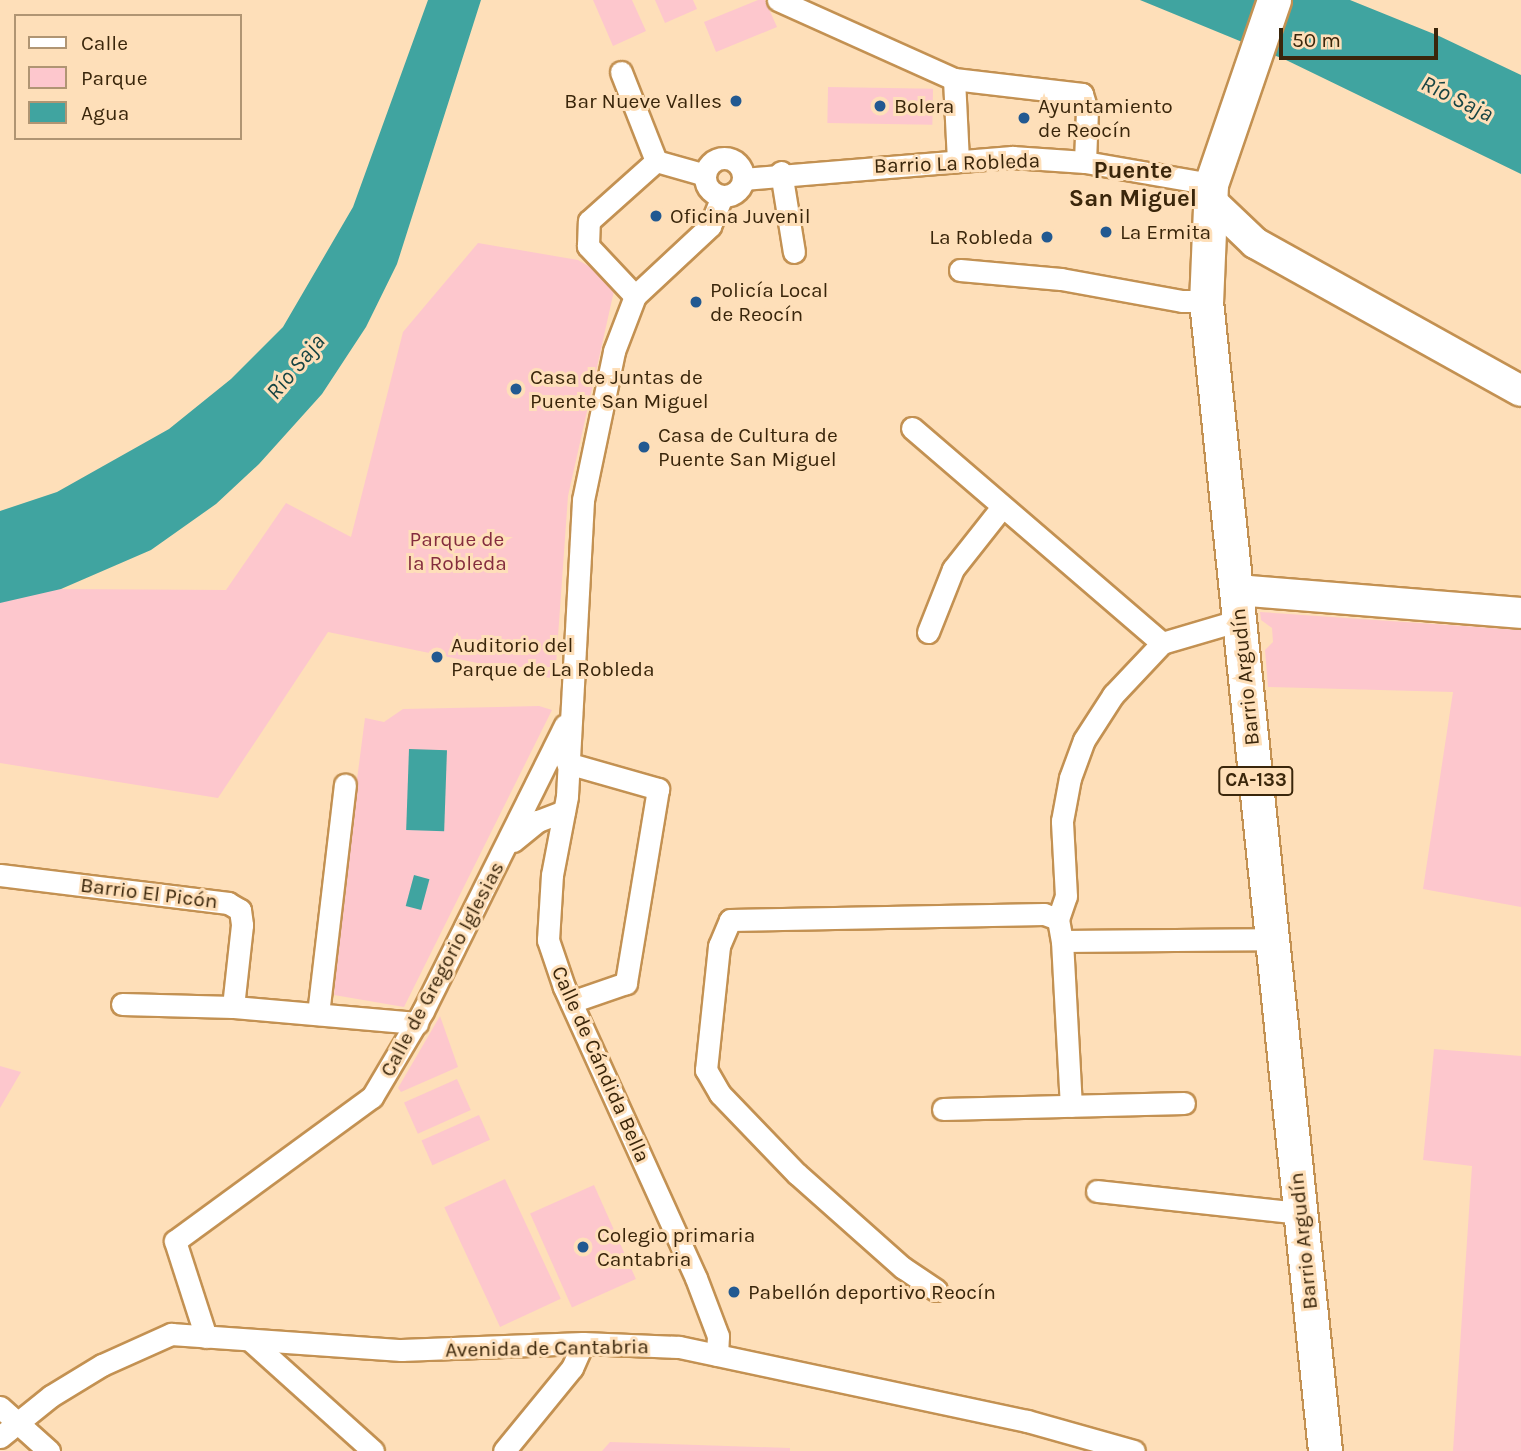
<!DOCTYPE html>
<html>
<head>
<meta charset="utf-8">
<style>
  body { margin:0 }
  #map { position:relative; width:1521px; height:1451px; overflow:hidden; background:#fedfb9; font-family:Karla,sans-serif }
  div>[style] { position:absolute }
  .green>* { inset:0; background:#fdc7cd; transform-origin:0 0 }
  .water>* { inset:0; background:#40a4a0; transform-origin:0 0 }
  .roads { filter:drop-shadow(2px 0 #c39152) drop-shadow(-2px 0 #c39152) drop-shadow(0 2px #c39152) drop-shadow(0 -2px #c39152) }
  .street>* { height:21px; margin:-10.5px; padding:0 10.5px; transform-origin:10.5px; border-radius:10.5px; background:#fff }
  .street>.ring { margin:-10.5px; padding:0; box-sizing:content-box; background:none; border:21px solid #fff; border-radius:50% }
  .secondary>* { height:30px; margin:-15px; padding:0 15px; transform-origin:15px; border-radius:15px; background:#fff }
  .primary>* { height:33px; margin:-16.5px; padding:0 16.5px; transform-origin:16.5px; border-radius:16.5px; background:#fff }
  .dots>* { width:19px; height:19px; translate:-50% -50%; box-sizing:border-box; border:4px solid #fedfb9; border-radius:50% }
  span { translate:-50% -50%; white-space:nowrap; text-align:center; line-height:1.15; -webkit-text-stroke:6px #fedfb9; paint-order:stroke }
  .shield-label span { padding:2px 5px; background:#fedfb9; border:2px solid; border-radius:5px; -webkit-text-stroke-width:0 }
  .shield-label { font-size:19px; color:#3a260b; font-weight:700 }
  .poi-label { font-size:21px; color:#3a260b }
  .right { translate:-100% -50%; text-align:right }
  .left { translate:0 -50%; text-align:left }
  .street-label { font-size:21px; color:#3a260b }
  .park-label { font-size:21px; color:#842c3e }
  .water-label { font-size:23px; color:#174443; font-style:italic }
  .quarter-label { font-size:24px; color:#3a260b; font-weight:700 }
  .legend { position:absolute; left:14px; top:14px; width:228px; height:126px; box-sizing:border-box; background:#fedfb9; border:2px solid #b09573; margin:0; padding:9px 12px; list-style:none; font-size:21px; color:#3a260b }
  .legend li { display:flex; align-items:center; gap:14px; height:35px }
  .legend b { width:35px; border:2px solid #b09573 }
  .scale { position:absolute; left:1279px; top:28px; width:159px; height:32px; box-sizing:border-box; border:4px solid #3a260b; border-top:0; padding-left:9px; font-size:21px; line-height:24px; white-space:nowrap; color:#3a260b; -webkit-text-stroke:5px #fedfb9; paint-order:stroke }
</style>
</head>
<body>
<div id="map">
  <div class="green">
    <i style="clip-path:polygon(593px 0,632px 0,646px 31px,613px 46px)"></i>
    <i style="clip-path:polygon(655px 0,693px 0,697px 9px,665px 23px)"></i>
    <i style="clip-path:polygon(758px 0,765px 0,777px 27px,716px 52px,704px 22px)"></i>
    <i style="left:828px;top:87px;width:105px;height:36px;rotate:1deg"></i>
    <i style="clip-path:polygon(478px 243px,578px 260px,616px 282px,568px 496px,555px 679px,328px 632px,218px 798px,0 763px,0 597px,61px 589px,226px 590px,286px 503px,351px 537px,403px 332px)"></i>
    <i style="clip-path:polygon(1260px 612px,1521px 630px,1521px 907px,1423px 889px,1453px 692px,1268px 687px,1265px 650px,1273px 642px,1272px 628px,1261px 620px)"></i>
    <i style="clip-path:polygon(539px 706px,552px 710px,404px 1007px,334px 995px,343px 887px,365px 718px,384px 722px,403px 709px)"></i>
    <i style="clip-path:polygon(440px 1016px,458px 1067px,401px 1092px,398px 1088px)"></i>
    <i style="clip-path:polygon(1434px 1049px,1521px 1056px,1521px 1451px,1453px 1451px,1472px 1166px,1423px 1160px)"></i>
    <i style="clip-path:polygon(0 1066px,21px 1072px,0 1108px)"></i>
    <i style="left:457px;top:1079px;width:34px;height:58px;rotate:66deg"></i>
    <i style="left:479px;top:1115px;width:27px;height:63px;rotate:66deg"></i>
    <i style="left:505px;top:1179px;width:132px;height:67px;rotate:65deg"></i>
    <i style="left:594px;top:1185px;width:103px;height:70px;rotate:66deg"></i>
    <i style="clip-path:polygon(610px 1442px,790px 1448px,790px 1451px,602px 1451px)"></i>
  </div>
  <div class="water">
    <i style="clip-path:polygon(428px 0,481px 0,397px 264px,366px 327px,322px 394px,259px 464px,216px 504px,151px 550px,61px 589px,0 603px,0 511px,57px 492px,169px 429px,231px 379px,283px 327px,353px 207px)"></i>
    <i style="clip-path:polygon(1140px 0,1350px 0,1439px 36px,1521px 75px,1521px 174px,1286px 60px)"></i>
    <i style="left:409px;top:749px;width:38px;height:81px;rotate:2deg"></i>
    <i style="left:414px;top:875px;width:16px;height:32px;rotate:15deg"></i>
  </div>
  <div class="roads">
    <div class="street">
      <i style="left:778px;top:0;width:193px;rotate:24.2deg"></i>
      <i style="left:954px;top:79px;width:129px;rotate:6.7deg"></i>
      <i style="left:1082px;top:94px;width:17px;rotate:73deg"></i>
      <i style="left:1087px;top:110px;width:52px;rotate:92.2deg"></i>
      <i style="left:621px;top:72px;width:96px;rotate:68.5deg"></i>
      <i style="left:954px;top:79px;width:81px;rotate:87.2deg"></i>
      <i class="ring" style="left:705px;top:158px;width:17px;height:17px"></i>
      <i style="left:781px;top:172px;width:81px;rotate:80.8deg"></i>
      <i style="left:743px;top:179px;width:270px;rotate:-4.7deg"></i>
      <i style="left:1012px;top:157px;width:73px;rotate:3.9deg"></i>
      <i style="left:1085px;top:162px;width:128px;rotate:9.9deg"></i>
      <i style="left:960px;top:270px;width:101px;rotate:5.1deg"></i>
      <i style="left:1061px;top:279px;width:123px;rotate:10.3deg"></i>
      <i style="left:1182px;top:301px;width:24px"></i>
      <i style="left:635px;top:296px;width:69px;rotate:-133.2deg"></i>
      <i style="left:588px;top:246px;width:25px;rotate:-88deg"></i>
      <i style="left:589px;top:221px;width:90px;rotate:-41.8deg"></i>
      <i style="left:656px;top:161px;width:51px;rotate:15.9deg"></i>
      <i style="left:912px;top:428px;width:330px;rotate:40.7deg"></i>
      <i style="left:928px;top:632px;width:68px;rotate:-68.4deg"></i>
      <i style="left:953px;top:569px;width:79px;rotate:-51.7deg"></i>
      <i style="left:567px;top:763px;width:95px;rotate:15.9deg"></i>
      <i style="left:658px;top:789px;width:197px;rotate:99.4deg"></i>
      <i style="left:626px;top:983px;width:58px;rotate:160.9deg"></i>
      <i style="left:513px;top:841px;width:32px;rotate:-39deg"></i>
      <i style="left:538px;top:821px;width:28px;rotate:-21deg"></i>
      <i style="left:0;top:875px;width:230px;rotate:7deg"></i>
      <i style="left:228px;top:903px;width:14px;rotate:30deg"></i>
      <i style="left:240px;top:910px;width:15px;rotate:82deg"></i>
      <i style="left:242px;top:925px;width:82px;rotate:96.3deg"></i>
      <i style="left:1058px;top:919px;width:24px;rotate:-71deg"></i>
      <i style="left:1066px;top:896px;width:75px;rotate:-93.1deg"></i>
      <i style="left:1062px;top:821px;width:44px;rotate:-79.5deg"></i>
      <i style="left:1070px;top:778px;width:40px;rotate:-69.8deg"></i>
      <i style="left:1084px;top:740px;width:54px;rotate:-57.2deg"></i>
      <i style="left:1113px;top:695px;width:71px;rotate:-46.7deg"></i>
      <i style="left:1162px;top:643px;width:81px;rotate:-16.4deg"></i>
      <i style="left:1062px;top:941px;width:165px;rotate:86.9deg"></i>
      <i style="left:122px;top:1004px;width:111px;rotate:1.5deg"></i>
      <i style="left:233px;top:1007px;width:185px;rotate:5deg"></i>
      <i style="left:318px;top:1014px;width:231px;rotate:-83.3deg"></i>
      <i style="left:943px;top:1109px;width:241px;rotate:-1.4deg"></i>
      <i style="left:1097px;top:1191px;width:204px;rotate:6.2deg"></i>
      <i style="left:936px;top:1290px;width:40px;rotate:-146deg"></i>
      <i style="left:903px;top:1268px;width:142px;rotate:-138.4deg"></i>
      <i style="left:797px;top:1174px;width:111px;rotate:-133.9deg"></i>
      <i style="left:720px;top:1094px;width:28px;rotate:-120deg"></i>
      <i style="left:706px;top:1070px;width:125px;rotate:-84deg"></i>
      <i style="left:719px;top:946px;width:28px;rotate:-67deg"></i>
      <i style="left:730px;top:920px;width:314px;rotate:-1.1deg"></i>
      <i style="left:1044px;top:914px;width:15px;rotate:20deg"></i>
      <i style="left:1058px;top:919px;width:22px;rotate:80deg"></i>
      <i style="left:1062px;top:941px;width:210px;rotate:-0.5deg"></i>
      <i style="left:206px;top:1337px;width:101px;rotate:-107.9deg"></i>
      <i style="left:175px;top:1241px;width:244px;rotate:-36.2deg"></i>
      <i style="left:372px;top:1097px;width:100px;rotate:-59.3deg"></i>
      <i style="left:423px;top:1011px;width:319px;rotate:-63.6deg"></i>
      <i style="left:251px;top:1341px;width:164px;rotate:42deg"></i>
      <i style="left:717px;top:1355px;width:19px;rotate:-87deg"></i>
      <i style="left:718px;top:1336px;width:62px;rotate:-110.8deg"></i>
      <i style="left:696px;top:1278px;width:320px;rotate:-114.4deg"></i>
      <i style="left:564px;top:987px;width:50px;rotate:-108.8deg"></i>
      <i style="left:548px;top:940px;width:65px;rotate:-86.5deg"></i>
      <i style="left:552px;top:875px;width:80px;rotate:-79.2deg"></i>
      <i style="left:567px;top:796px;width:296px;rotate:-86.9deg"></i>
      <i style="left:583px;top:500px;width:152px;rotate:-78.2deg"></i>
      <i style="left:614px;top:351px;width:59px;rotate:-69.1deg"></i>
      <i style="left:635px;top:296px;width:103px;rotate:-43deg"></i>
      <i style="left:710px;top:226px;width:32px;rotate:-68deg"></i>
      <i style="left:0;top:1407px;width:66px;rotate:41.9deg"></i>
      <i style="left:0;top:1437px;width:65px;rotate:-38.8deg"></i>
      <i style="left:51px;top:1396px;width:60px;rotate:-31.3deg"></i>
      <i style="left:102px;top:1365px;width:76px;rotate:-24.2deg"></i>
      <i style="left:171px;top:1334px;width:231px;rotate:4deg"></i>
      <i style="left:401px;top:1350px;width:182px;rotate:-2.2deg"></i>
      <i style="left:583px;top:1343px;width:96px;rotate:2.4deg"></i>
      <i style="left:679px;top:1347px;width:356px;rotate:12deg"></i>
      <i style="left:1027px;top:1421px;width:111px;rotate:15.7deg"></i>
      <i style="left:504px;top:1451px;width:107px;rotate:-50.7deg"></i>
      <i style="left:572px;top:1368px;width:27px;rotate:-66deg"></i>
    </div>
    <div class="secondary">
      <i style="left:1209px;top:199px;width:64px;rotate:43.7deg"></i>
      <i style="left:1255px;top:243px;width:304px;rotate:29.1deg"></i>
      <i style="left:1236px;top:590px;width:286px;rotate:4.6deg"></i>
    </div>
    <div class="primary">
      <i style="left:1274px;top:0;width:194px;rotate:108.9deg"></i>
      <i style="left:1211px;top:184px;width:117px;rotate:92.4deg"></i>
      <i style="left:1206px;top:301px;width:1156px;rotate:84.09deg"></i>
    </div>
  </div>
  <div class="dots">
    <i style="left:736px;top:101px;background:#225991"></i>
    <i style="left:880px;top:106px;background:#225991"></i>
    <i style="left:1024px;top:118px;background:#225991"></i>
    <i style="left:656px;top:216px;background:#225991"></i>
    <i style="left:1106px;top:232px;background:#225991"></i>
    <i style="left:1047px;top:237px;background:#225991"></i>
    <i style="left:696px;top:302px;background:#225991"></i>
    <i style="left:516px;top:389px;background:#225991"></i>
    <i style="left:644px;top:447px;background:#225991"></i>
    <i style="left:437px;top:657px;background:#225991"></i>
    <i style="left:583px;top:1247px;background:#225991"></i>
    <i style="left:734px;top:1292px;background:#225991"></i>
  </div>
  <div class="shield-label">
    <span style="left:1256px;top:781px">CA-133</span>
  </div>
  <div class="poi-label">
    <span class="right" style="left:722px;top:101px">Bar Nueve Valles</span>
    <span class="left" style="left:894px;top:106px">Bolera</span>
    <span class="left" style="left:1038px;top:118px">Ayuntamiento<br>de Reocín</span>
    <span class="left" style="left:670px;top:216px">Oficina Juvenil</span>
    <span class="left" style="left:1120px;top:232px">La Ermita</span>
    <span class="right" style="left:1033px;top:237px">La Robleda</span>
    <span class="left" style="left:710px;top:302px">Policía Local<br>de Reocín</span>
    <span class="left" style="left:530px;top:389px">Casa de Juntas de<br>Puente San Miguel</span>
    <span class="left" style="left:658px;top:447px">Casa de Cultura de<br>Puente San Miguel</span>
    <span class="left" style="left:451px;top:657px">Auditorio del<br>Parque de La Robleda</span>
    <span class="left" style="left:597px;top:1247px">Colegio primaria<br>Cantabria</span>
    <span class="left" style="left:748px;top:1292px">Pabellón deportivo Reocín</span>
  </div>
  <div class="street-label">
    <span style="left:957px;top:163px;rotate:-2deg">Barrio La Robleda</span>
    <span style="left:1245px;top:677px;rotate:-96deg">Barrio Argudín</span>
    <span style="left:149px;top:893px;rotate:7deg">Barrio El Picón</span>
    <span style="left:442px;top:969px;rotate:-62deg">Calle de Gregorio Iglesias</span>
    <span style="left:601px;top:1064px;rotate:66deg">Calle de Cándida Bella</span>
    <span style="left:1303px;top:1241px;rotate:-96deg">Barrio Argudín</span>
    <span style="left:547px;top:1348px;rotate:-1deg">Avenida de Cantabria</span>
  </div>
  <div class="park-label">
    <span style="left:457px;top:551px">Parque de<br>la Robleda</span>
  </div>
  <div class="water-label">
    <span style="left:1457px;top:99px;rotate:26deg">Río Saja</span>
    <span style="left:296px;top:367px;rotate:-50deg">Río Saja</span>
  </div>
  <div class="quarter-label">
    <span style="left:1133px;top:185px">Puente<br>San Miguel</span>
  </div>
  <ul class="legend">
  <li><b style="height:9px;background:#fff"></b>Calle</li>
  <li><b style="height:19px;background:#fdc7cd"></b>Parque</li>
  <li><b style="height:19px;background:#40a4a0"></b>Agua</li>
  </ul>
  <div class="scale">50 m</div>
</div>
</body>
</html>
